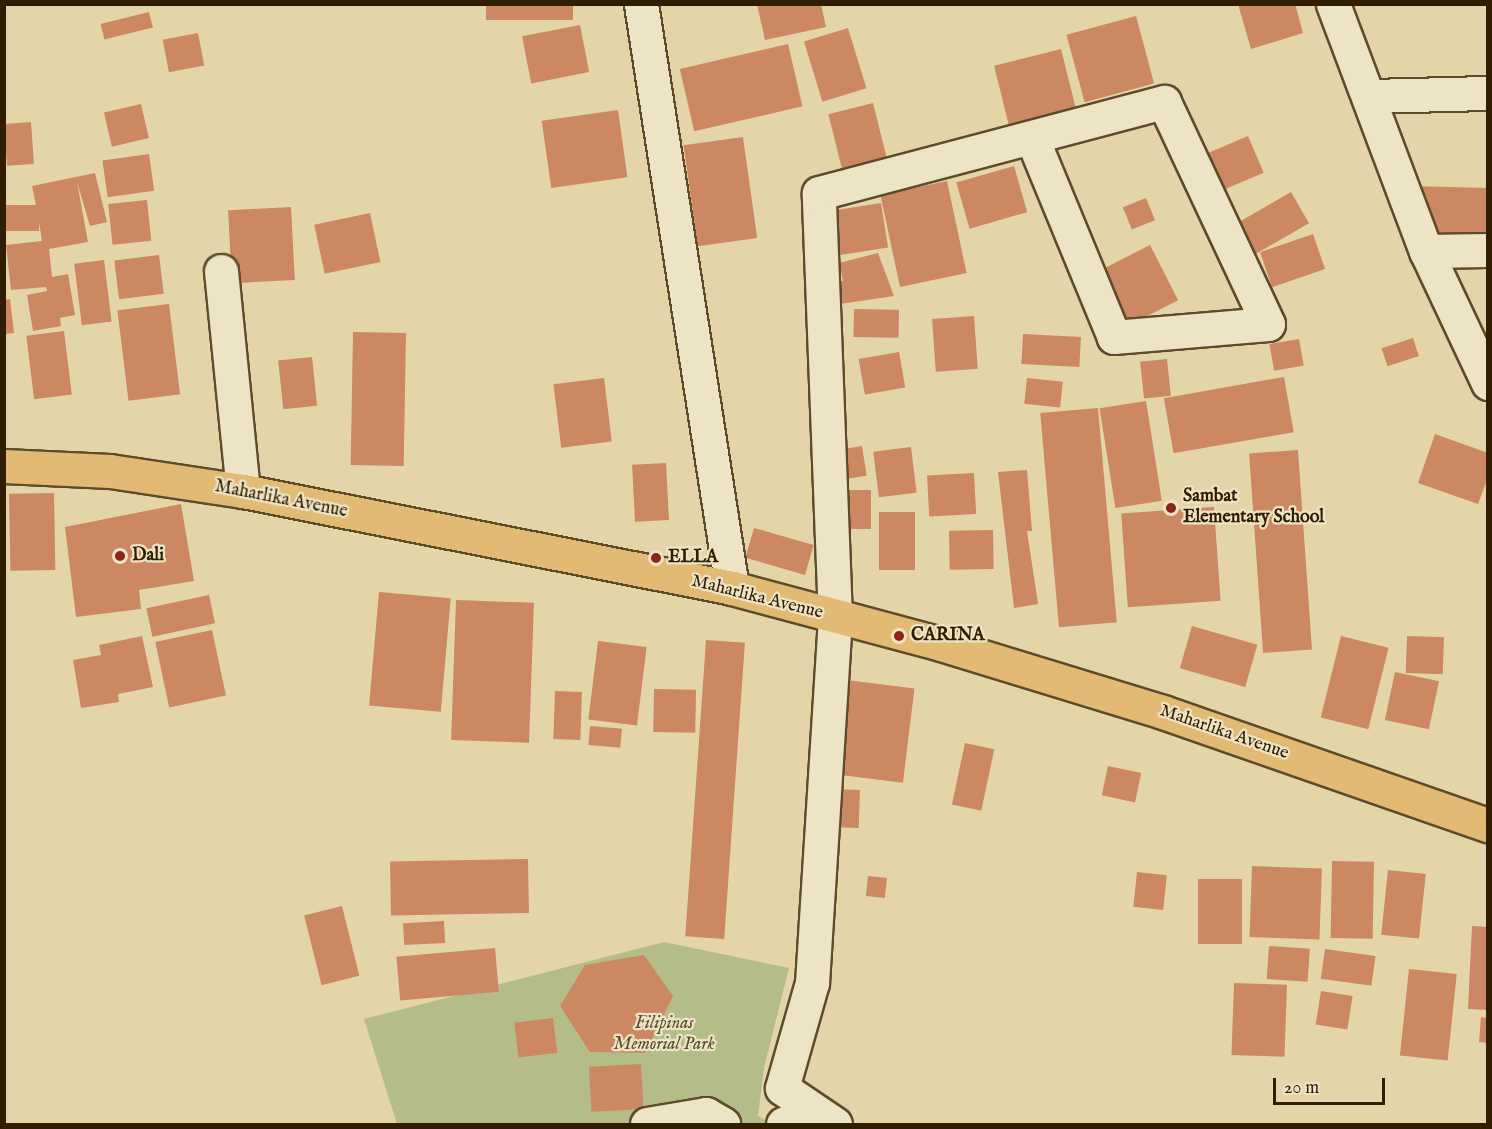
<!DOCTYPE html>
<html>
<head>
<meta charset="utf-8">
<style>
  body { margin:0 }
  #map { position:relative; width:1492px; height:1129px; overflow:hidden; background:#e4d5a8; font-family:"IM FELL English",serif }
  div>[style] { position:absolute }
  .green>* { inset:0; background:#b4bd88 }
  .building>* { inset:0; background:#cc8763; transform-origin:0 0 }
  .roads { filter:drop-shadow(2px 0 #5e4b2b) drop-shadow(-2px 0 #5e4b2b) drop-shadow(0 2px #5e4b2b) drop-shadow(0 -2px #5e4b2b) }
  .minor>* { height:33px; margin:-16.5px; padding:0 16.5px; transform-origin:16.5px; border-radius:16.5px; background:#ede4c6 }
  .major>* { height:33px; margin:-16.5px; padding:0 16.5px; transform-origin:16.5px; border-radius:16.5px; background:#e2ba74 }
  .dots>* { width:16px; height:16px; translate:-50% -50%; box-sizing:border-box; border:3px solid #ede4c6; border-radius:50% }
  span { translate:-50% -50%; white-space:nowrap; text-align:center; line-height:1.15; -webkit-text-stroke:4.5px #ede4c6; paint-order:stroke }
  .poi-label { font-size:18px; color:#311d01; font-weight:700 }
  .left { translate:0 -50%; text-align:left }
  .street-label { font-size:18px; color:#311d01 }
  .park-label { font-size:18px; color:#584d2a; font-style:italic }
  .frame { position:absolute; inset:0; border:6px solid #311d01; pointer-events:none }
  .scale { position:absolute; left:1273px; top:1078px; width:112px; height:27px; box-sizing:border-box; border:3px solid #311d01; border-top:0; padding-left:8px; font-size:18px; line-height:21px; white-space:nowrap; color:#311d01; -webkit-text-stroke:4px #ede4c6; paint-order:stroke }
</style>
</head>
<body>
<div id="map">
  <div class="green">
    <i style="clip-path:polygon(664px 942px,789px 968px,764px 1068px,758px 1116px,772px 1124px,397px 1124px,364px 1019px)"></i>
  </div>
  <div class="building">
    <i style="left:486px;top:4px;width:87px;height:16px"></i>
    <i style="clip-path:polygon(757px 4px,821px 4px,826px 27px,765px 40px)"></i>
    <i style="clip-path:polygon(1238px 4px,1295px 4px,1303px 33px,1251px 49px)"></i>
    <i style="left:149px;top:12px;width:16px;height:50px;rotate:76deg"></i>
    <i style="left:1136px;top:16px;width:70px;height:72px;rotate:75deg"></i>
    <i style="left:580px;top:25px;width:48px;height:59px;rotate:79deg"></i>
    <i style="left:848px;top:28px;width:63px;height:46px;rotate:73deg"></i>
    <i style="left:198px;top:33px;width:33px;height:36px;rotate:79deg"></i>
    <i style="left:788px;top:44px;width:64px;height:111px;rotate:77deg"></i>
    <i style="left:1061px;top:49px;width:65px;height:69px;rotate:76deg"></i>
    <i style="left:873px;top:103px;width:58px;height:46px;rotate:76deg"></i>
    <i style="left:141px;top:104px;width:35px;height:38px;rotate:77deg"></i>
    <i style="left:618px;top:110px;width:68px;height:77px;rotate:82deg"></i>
    <i style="left:31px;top:122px;width:42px;height:27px;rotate:86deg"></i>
    <i style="left:1248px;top:136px;width:40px;height:53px;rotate:67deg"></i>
    <i style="left:743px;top:137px;width:102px;height:60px;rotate:82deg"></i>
    <i style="left:149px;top:154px;width:37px;height:47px;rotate:82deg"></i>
    <i style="left:1014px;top:166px;width:48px;height:60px;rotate:74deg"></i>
    <i style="clip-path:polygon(95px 173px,107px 222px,90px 226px,77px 182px,88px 242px,49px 249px,52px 277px,68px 274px,75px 315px,60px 318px,61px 326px,33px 331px,27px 295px,47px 291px,46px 287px,11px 290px,6px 245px,42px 241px,39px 222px,39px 231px,4px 231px,4px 205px,36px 205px,32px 186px)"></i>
    <i style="left:947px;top:181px;width:94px;height:68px;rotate:78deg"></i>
    <i style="clip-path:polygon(1411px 186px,1488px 188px,1488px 242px,1431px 239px)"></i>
    <i style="left:1291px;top:192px;width:36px;height:62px;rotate:60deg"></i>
    <i style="left:1146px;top:198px;width:24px;height:25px;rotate:68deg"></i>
    <i style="left:147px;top:200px;width:41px;height:39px;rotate:84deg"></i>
    <i style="left:881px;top:203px;width:45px;height:53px;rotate:81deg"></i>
    <i style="left:291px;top:207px;width:73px;height:63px;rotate:87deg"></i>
    <i style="left:370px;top:213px;width:50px;height:57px;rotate:78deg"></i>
    <i style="left:1313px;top:234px;width:37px;height:56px;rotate:71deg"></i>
    <i style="left:1150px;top:245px;width:62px;height:65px;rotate:63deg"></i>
    <i style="clip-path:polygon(878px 253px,894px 296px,840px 304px,836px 282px,843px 281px,839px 263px)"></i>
    <i style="left:159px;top:255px;width:39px;height:45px;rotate:83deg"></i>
    <i style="left:104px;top:260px;width:62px;height:30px;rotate:83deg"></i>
    <i style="clip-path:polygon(10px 299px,14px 333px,4px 334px,4px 300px)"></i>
    <i style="left:169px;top:304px;width:91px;height:52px;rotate:83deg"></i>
    <i style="left:854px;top:309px;width:45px;height:28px;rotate:1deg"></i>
    <i style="left:974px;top:316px;width:53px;height:42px;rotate:86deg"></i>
    <i style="left:64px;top:331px;width:64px;height:38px;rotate:83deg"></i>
    <i style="left:353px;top:332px;width:53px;height:133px;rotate:1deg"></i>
    <i style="left:1023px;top:334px;width:58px;height:30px;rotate:3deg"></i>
    <i style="left:1413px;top:338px;width:19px;height:33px;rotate:72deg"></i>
    <i style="left:1299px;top:339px;width:27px;height:30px;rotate:80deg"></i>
    <i style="left:899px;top:352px;width:36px;height:41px;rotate:80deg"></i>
    <i style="left:312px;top:357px;width:49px;height:34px;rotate:84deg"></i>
    <i style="left:1167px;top:359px;width:37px;height:27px;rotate:84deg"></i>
    <i style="left:1284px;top:377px;width:56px;height:122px;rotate:80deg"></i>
    <i style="left:604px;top:378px;width:64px;height:51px;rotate:83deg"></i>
    <i style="left:1027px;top:378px;width:36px;height:26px;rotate:6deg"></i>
    <i style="left:1146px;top:401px;width:101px;height:47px;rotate:81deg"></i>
    <i style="left:1098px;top:408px;width:215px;height:58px;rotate:85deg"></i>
    <i style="clip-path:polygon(1435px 434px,1488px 453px,1488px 477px,1478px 504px,1418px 483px)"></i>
    <i style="left:862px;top:446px;width:30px;height:25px;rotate:81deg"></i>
    <i style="left:911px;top:447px;width:46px;height:38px;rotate:83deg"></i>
    <i style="left:1298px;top:450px;width:200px;height:49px;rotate:86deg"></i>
    <i style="left:666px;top:463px;width:57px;height:34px;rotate:87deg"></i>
    <i style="clip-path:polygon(1027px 470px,1032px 531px,1027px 531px,1038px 604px,1014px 608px,998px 472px)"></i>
    <i style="left:974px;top:473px;width:41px;height:47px;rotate:87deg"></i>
    <i style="left:844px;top:490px;width:27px;height:39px"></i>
    <i style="left:54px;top:493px;width:77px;height:45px;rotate:89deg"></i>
    <i style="clip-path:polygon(181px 504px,194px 581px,139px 590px,141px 609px,76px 617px,65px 527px)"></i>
    <i style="left:1214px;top:507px;width:94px;height:93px;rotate:86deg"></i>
    <i style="left:879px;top:512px;width:36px;height:58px"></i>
    <i style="left:754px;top:528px;width:62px;height:31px;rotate:16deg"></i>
    <i style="left:993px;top:530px;width:39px;height:44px;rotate:89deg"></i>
    <i style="left:379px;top:592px;width:72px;height:114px;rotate:5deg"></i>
    <i style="left:209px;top:595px;width:29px;height:64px;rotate:78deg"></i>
    <i style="left:456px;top:600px;width:78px;height:140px;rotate:2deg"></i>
    <i style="left:1192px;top:626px;width:68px;height:44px;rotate:16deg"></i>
    <i style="left:212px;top:630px;width:67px;height:58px;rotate:78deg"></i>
    <i style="clip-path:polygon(142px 636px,153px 687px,118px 694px,119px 702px,81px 708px,73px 660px,101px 655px,99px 645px)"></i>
    <i style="left:1341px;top:636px;width:49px;height:84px;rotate:14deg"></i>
    <i style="left:1407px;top:636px;width:37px;height:37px;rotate:2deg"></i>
    <i style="left:706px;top:640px;width:39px;height:297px;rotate:4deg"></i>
    <i style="left:598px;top:641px;width:49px;height:79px;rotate:7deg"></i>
    <i style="left:1395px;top:672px;width:45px;height:49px;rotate:12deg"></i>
    <i style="left:846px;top:680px;width:69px;height:95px;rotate:7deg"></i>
    <i style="left:654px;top:689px;width:42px;height:43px;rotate:1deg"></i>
    <i style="left:555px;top:691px;width:27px;height:48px;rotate:2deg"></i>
    <i style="left:590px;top:726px;width:32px;height:19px;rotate:5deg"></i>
    <i style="left:965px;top:743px;width:30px;height:63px;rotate:12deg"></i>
    <i style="left:1108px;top:766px;width:34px;height:30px;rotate:12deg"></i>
    <i style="left:832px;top:789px;width:28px;height:38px;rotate:2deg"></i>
    <i style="left:528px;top:859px;width:54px;height:138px;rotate:89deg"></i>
    <i style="left:1332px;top:861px;width:42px;height:77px;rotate:1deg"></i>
    <i style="left:1252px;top:866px;width:70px;height:71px;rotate:2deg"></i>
    <i style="left:1388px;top:870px;width:38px;height:65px;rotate:6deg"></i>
    <i style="left:1137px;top:872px;width:30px;height:35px;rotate:6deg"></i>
    <i style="left:868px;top:876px;width:19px;height:20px;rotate:6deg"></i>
    <i style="left:1198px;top:879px;width:44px;height:65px"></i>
    <i style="left:342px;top:906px;width:72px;height:39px;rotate:76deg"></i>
    <i style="left:444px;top:921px;width:22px;height:41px;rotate:87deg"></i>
    <i style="clip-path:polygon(1472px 926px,1488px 927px,1488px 1010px,1468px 1009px)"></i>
    <i style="left:1269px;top:946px;width:41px;height:33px;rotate:4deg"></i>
    <i style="left:495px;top:948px;width:44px;height:99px;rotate:85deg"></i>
    <i style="left:1325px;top:949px;width:51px;height:30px;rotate:8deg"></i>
    <i style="clip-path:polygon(644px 955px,673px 996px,645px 1053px,590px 1052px,560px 1006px,585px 965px)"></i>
    <i style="left:1409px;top:969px;width:48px;height:87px;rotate:6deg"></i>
    <i style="left:1234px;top:983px;width:53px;height:72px;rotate:2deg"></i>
    <i style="left:1321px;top:991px;width:32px;height:34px;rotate:9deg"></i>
    <i style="clip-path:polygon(1481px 1017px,1488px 1018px,1488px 1043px,1479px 1042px)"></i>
    <i style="left:553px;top:1018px;width:35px;height:39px;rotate:83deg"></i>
    <i style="left:641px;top:1064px;width:45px;height:52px;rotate:87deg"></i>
  </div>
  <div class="roads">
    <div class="minor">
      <i style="left:641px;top:4px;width:591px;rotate:81.14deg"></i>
      <i style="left:1333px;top:4px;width:264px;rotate:69.4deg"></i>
      <i style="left:1426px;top:251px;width:146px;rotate:64.8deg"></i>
      <i style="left:1371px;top:96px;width:117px;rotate:-1.5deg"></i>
      <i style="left:1426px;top:251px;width:62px;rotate:-0.9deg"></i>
      <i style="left:221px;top:271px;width:221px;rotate:84.3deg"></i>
      <i style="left:647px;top:1124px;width:60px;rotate:-9.6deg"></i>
      <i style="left:706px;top:1114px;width:20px;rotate:30deg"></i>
      <i style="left:783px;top:1124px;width:34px;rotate:-23deg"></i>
      <i style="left:835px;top:1124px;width:64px;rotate:-145.8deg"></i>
      <i style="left:782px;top:1088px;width:109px;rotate:-74.1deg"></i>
      <i style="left:812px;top:983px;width:366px;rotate:-86.4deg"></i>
      <i style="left:835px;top:618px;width:425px;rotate:-92.2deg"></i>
      <i style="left:819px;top:193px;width:357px;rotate:-14.8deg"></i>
      <i style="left:1164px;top:102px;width:245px;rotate:64.9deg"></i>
      <i style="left:1268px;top:324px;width:155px;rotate:175.2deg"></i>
      <i style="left:1114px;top:337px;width:215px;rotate:-112.4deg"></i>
    </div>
    <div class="major">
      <i style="left:4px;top:466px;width:106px;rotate:2.7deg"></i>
      <i style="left:110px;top:471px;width:134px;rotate:8.6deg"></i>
      <i style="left:243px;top:491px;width:499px;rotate:11.2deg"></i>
      <i style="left:732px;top:588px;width:216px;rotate:15deg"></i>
      <i style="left:941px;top:644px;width:232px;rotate:17deg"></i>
      <i style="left:1163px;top:712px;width:344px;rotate:19.2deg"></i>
    </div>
  </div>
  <div class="dots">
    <i style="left:1171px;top:508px;background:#8f2418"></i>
    <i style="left:120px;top:556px;background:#8f2418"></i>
    <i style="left:656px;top:558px;background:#8f2418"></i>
    <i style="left:899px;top:636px;background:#8f2418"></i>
  </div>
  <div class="poi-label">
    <span class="left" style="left:1183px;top:508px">Sambat<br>Elementary School</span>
    <span class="left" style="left:132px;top:556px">Dali</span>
    <span class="left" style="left:668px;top:558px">ELLA</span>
    <span class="left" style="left:911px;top:636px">CARINA</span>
  </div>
  <div class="street-label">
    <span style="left:281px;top:500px;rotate:11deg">Maharlika Avenue</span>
    <span style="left:757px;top:598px;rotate:14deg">Maharlika Avenue</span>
    <span style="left:1224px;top:733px;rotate:19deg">Maharlika Avenue</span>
  </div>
  <div class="park-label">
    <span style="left:664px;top:1035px">Filipinas<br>Memorial Park</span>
  </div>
  <div class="frame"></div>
  <div class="scale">20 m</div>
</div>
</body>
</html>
